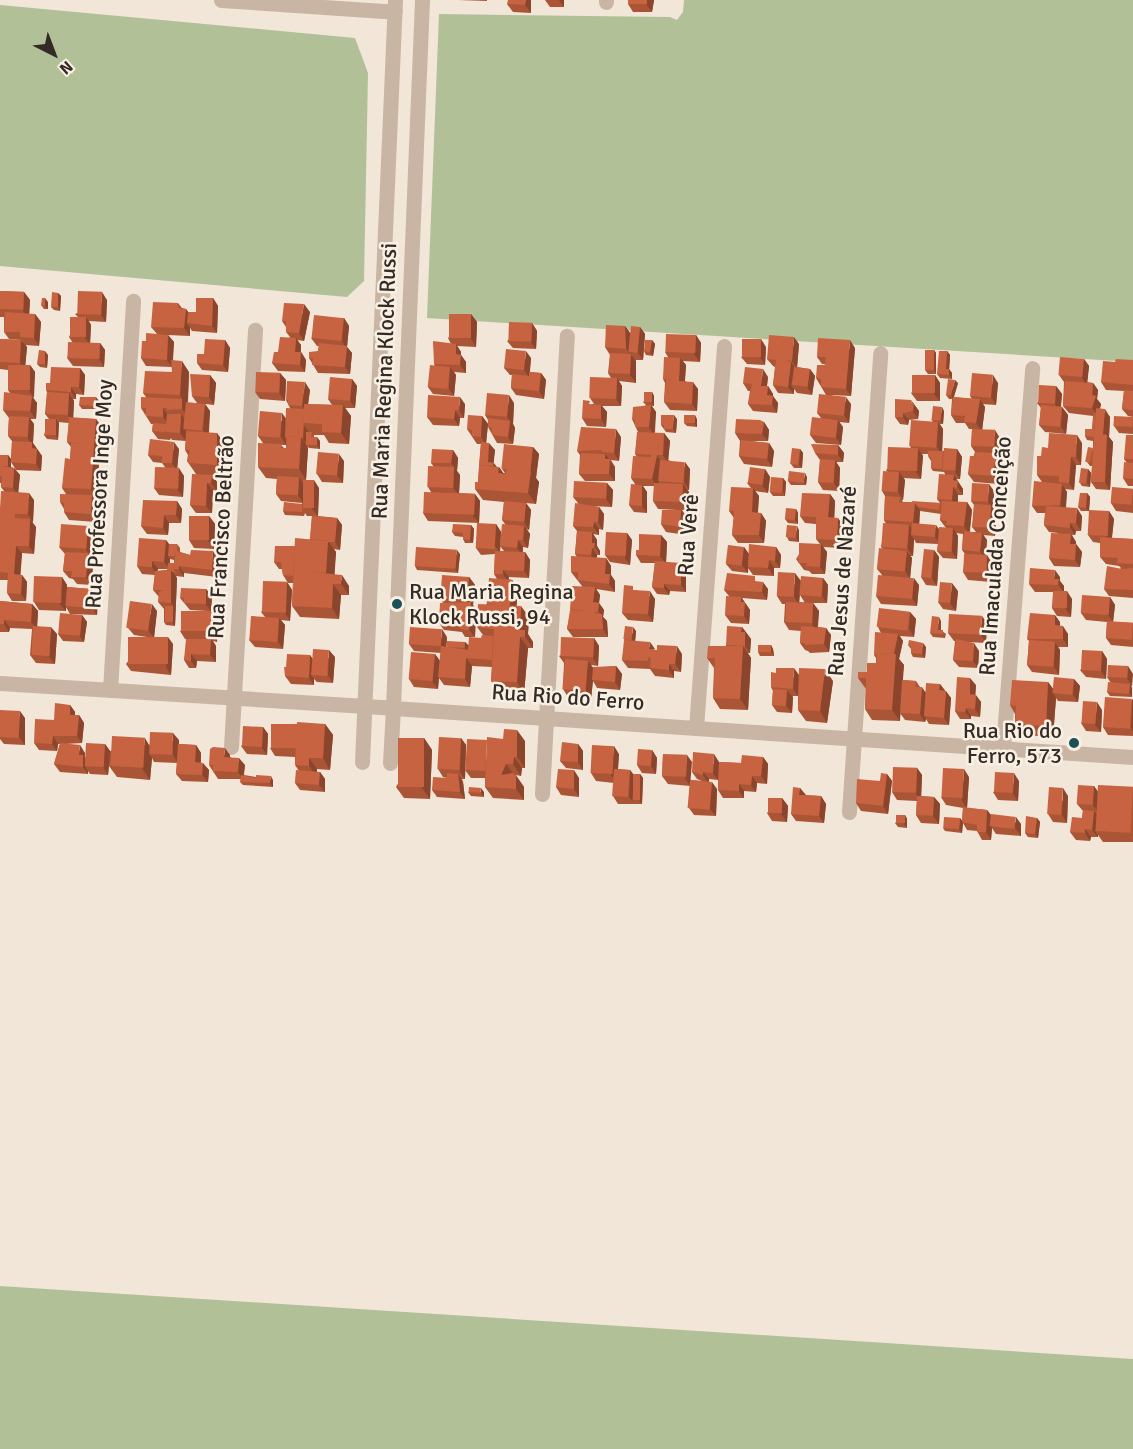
<!DOCTYPE html>
<html>
<head>
<meta charset="utf-8">
<style>
  body { margin:0 }
  #map { position:relative; width:1133px; height:1449px; overflow:hidden; background:#f1e6d8; font-family:Signika,sans-serif }
  div>[style] { position:absolute }
  .green>* { inset:0; background:#b2c098 }
  .minor>* { height:15px; margin:-7.5px; padding:0 7.5px; transform-origin:7.5px; border-radius:7.5px; background:#c9b5a4 }
  .tertiary>* { height:15px; margin:-7.5px; padding:0 7.5px; transform-origin:7.5px; border-radius:7.5px; background:#c9b5a4 }
  .wall>* { inset:0; background:#ab5537 }
  .shaded-wall>* { inset:0; background:#8b452d }
  .building>* { inset:0; background:#c76340; transform-origin:0 0 }
  .dots>* { width:16px; height:16px; translate:-50% -50%; box-sizing:border-box; border:3px solid #f9f0e4; border-radius:50% }
  span { translate:-50% -50%; white-space:nowrap; text-align:center; line-height:1.15; -webkit-text-stroke:5px #f9f0e4; paint-order:stroke }
  .street-label { font-size:22px; color:#342b26 }
  .poi-label { font-size:22px; color:#342b26 }
  .left { translate:0 -50%; text-align:left }
  .right { translate:-100% -50%; text-align:right }
  .north { position:absolute; left:24px; top:24px; width:60px; height:60px; -webkit-text-stroke:4px #f9f0e4; paint-order:stroke; rotate:138deg; font-size:16px; font-weight:700; line-height:24px; text-align:center; color:#342b26 }
  .north::after { content:''; display:block; margin:auto; width:21px; height:27px; background:#342b26; clip-path:polygon(50% 0,100% 100%,50% 72%,0 100%) }
</style>
</head>
<body>
<div id="map">
  <div class="green">
    <i style="clip-path:polygon(684px 0,1133px 0,1133px 362px,427px 318px,439px 14px,670px 17px,677px 20px,683px 12px)"></i>
    <i style="clip-path:polygon(0 5px,355px 38px,368px 73px,364px 281px,347px 297px,0 266px)"></i>
    <i style="clip-path:polygon(0 1286px,1133px 1359px,1133px 1449px,0 1449px)"></i>
  </div>
  <div class="minor">
    <i style="left:221px;top:0;width:174px;rotate:3.9deg"></i>
    <i style="left:606px;top:2px;width:2px;rotate:-90deg"></i>
    <i style="left:0;top:683px;width:394px;rotate:3.6deg"></i>
    <i style="left:393px;top:708px;width:55px;rotate:93.1deg"></i>
    <i style="left:110px;top:690px;width:390px;rotate:-86.6deg"></i>
    <i style="left:696px;top:728px;width:383px;rotate:-85.8deg"></i>
    <i style="left:231px;top:747px;width:418px;rotate:-86.7deg"></i>
    <i style="left:1003px;top:748px;width:381px;rotate:-85.6deg"></i>
    <i style="left:362px;top:762px;width:763px;rotate:-87.52deg"></i>
    <i style="left:542px;top:794px;width:459px;rotate:-86.9deg"></i>
    <i style="left:849px;top:812px;width:460px;rotate:-86.1deg"></i>
  </div>
  <div class="tertiary">
    <i style="left:422px;top:0;width:709px;rotate:92.35deg"></i>
    <i style="left:393px;top:708px;width:742px;rotate:3.79deg"></i>
  </div>
  <div class="wall">
    <i style="clip-path:polygon(458px 0,487px 0,487px 1px)"></i>
    <i style="clip-path:polygon(531px 0,531px 13px,513px 12px,507px 4px)"></i>
    <i style="clip-path:polygon(545px 0,564px 0,564px 7px,550px 7px)"></i>
    <i style="clip-path:polygon(654px 0,652px 12px,633px 12px,628px 4px)"></i>
    <i style="clip-path:polygon(0 291px,24px 292px,30px 300px,29px 314px,35px 314px,41px 322px,39px 346px,25px 345px,21px 340px,9px 339px,4px 332px,4px 317px,0 317px)"></i>
    <i style="clip-path:polygon(58px 293px,61px 296px,60px 311px,54px 310px,51px 307px)"></i>
    <i style="clip-path:polygon(213px 298px,218px 306px,217px 333px,192px 331px,190px 328px,190px 336px,168px 335px,174px 342px,173px 361px,189px 372px,188px 403px,197px 403px,192px 396px,210px 375px,216px 383px,214px 405px,205px 404px,210px 411px,209px 433px,217px 433px,225px 445px,225px 476px,212px 475px,217px 482px,217px 491px,213px 490px,212px 513px,196px 513px,190px 505px,196px 474px,187px 461px,188px 455px,185px 450px,186px 441px,172px 440px,171px 438px,170px 440px,158px 439px,152px 431px,153px 424px,151px 424px,141px 408px,146px 397px,143px 393px,172px 372px,172px 367px,146px 366px,141px 358px,146px 341px,157px 334px,151px 327px,178px 303px,182px 308px,186px 309px,188px 312px,196px 312px)"></i>
    <i style="clip-path:polygon(107px 300px,106px 322px,89px 321px,91px 325px,90px 343px,100px 343px,105px 350px,104px 367px,73px 366px,67px 358px,73px 343px,69px 337px,78px 317px,75px 314px)"></i>
    <i style="clip-path:polygon(48px 302px,48px 309px,44px 309px,41px 305px)"></i>
    <i style="clip-path:polygon(310px 312px,304px 341px,297px 340px,301px 345px,301px 352px,306px 360px,305px 372px,278px 371px,272px 363px,278px 352px,290px 337px,286px 332px,286px 327px,282px 321px)"></i>
    <i style="clip-path:polygon(471px 314px,477px 322px,476px 347px,457px 346px,461px 352px,461px 355px,466px 362px,466px 373px,454px 372px,456px 375px,454px 396px,433px 394px,428px 387px,435px 366px,434px 364px,451px 344px,448px 338px)"></i>
    <i style="clip-path:polygon(344px 318px,349px 326px,347px 347px,352px 353px,350px 374px,318px 373px,309px 358px,318px 351px,319px 346px,317px 346px,311px 338px)"></i>
    <i style="clip-path:polygon(532px 323px,537px 331px,536px 349px,513px 348px,507px 341px)"></i>
    <i style="clip-path:polygon(625px 326px,630px 333px,640px 327px,645px 334px,643px 360px,635px 360px,636px 361px,636px 383px,619px 381px,622px 386px,621px 406px,602px 406px,607px 412px,606px 427px,587px 426px,582px 418px,592px 404px,594px 404px,590px 398px,611px 378px,608px 373px,610px 355px,605px 347px)"></i>
    <i style="clip-path:polygon(696px 335px,701px 343px,700px 362px,683px 361px,686px 365px,685px 381px,698px 389px,697px 411px,670px 410px,664px 402px,665px 383px,663px 379px,668px 357px,665px 352px)"></i>
    <i style="clip-path:polygon(0 339px,21px 340px,27px 347px,25px 365px,30px 365px,35px 372px,33px 398px,37px 403px,36px 419px,30px 419px,34px 424px,33px 443px,42px 456px,41px 471px,16px 470px,11px 462px,11px 467px,14px 468px,20px 475px,18px 492px,34px 500px,33px 522px,32px 522px,36px 527px,34px 554px,22px 553px,20px 575px,22px 575px,27px 582px,26px 601px,12px 601px,7px 593px,8px 580px,0 580px,0 509px,4px 491px,1px 487px,1px 483px,0 483px,0 455px,8px 455px,11px 459px,12px 441px,8px 436px,9px 418px,3px 410px,10px 393px,8px 390px,8px 370px,0 369px)"></i>
    <i style="clip-path:polygon(225px 340px,230px 348px,228px 372px,202px 370px,197px 363px)"></i>
    <i style="clip-path:polygon(652px 340px,655px 344px,653px 356px,646px 355px,644px 351px)"></i>
    <i style="clip-path:polygon(799px 344px,797px 367px,810px 369px,815px 376px,812px 395px,797px 393px,794px 389px,794px 394px,778px 393px,773px 385px,775px 367px,773px 366px,767px 359px)"></i>
    <i style="clip-path:polygon(766px 347px,765px 365px,747px 364px,741px 357px)"></i>
    <i style="clip-path:polygon(855px 348px,851px 396px,831px 395px,851px 404px,849px 423px,839px 422px,843px 427px,841px 445px,816px 443px,810px 435px,821px 418px,817px 413px,826px 395px,816px 378px,825px 364px,822px 364px,817px 357px)"></i>
    <i style="clip-path:polygon(934px 350px,936px 353px,936px 374px,928px 374px,925px 370px)"></i>
    <i style="clip-path:polygon(947px 351px,950px 355px,949px 369px,952px 373px,952px 379px,940px 378px,937px 374px)"></i>
    <i style="clip-path:polygon(48px 355px,47px 368px,40px 367px,37px 364px)"></i>
    <i style="clip-path:polygon(531px 358px,530px 372px,541px 373px,546px 380px,544px 399px,516px 395px,511px 388px,512px 375px,510px 375px,504px 368px)"></i>
    <i style="clip-path:polygon(1084px 359px,1089px 366px,1087px 382px,1093px 383px,1098px 390px,1097px 399px,1101px 404px,1100px 409px,1110px 417px,1109px 437px,1113px 442px,1110px 490px,1096px 489px,1091px 482px,1092px 466px,1090px 466px,1087px 462px,1093px 448px,1093px 441px,1087px 440px,1085px 436px,1092px 429px,1093px 416px,1069px 413px,1063px 406px,1064px 382px,1059px 375px)"></i>
    <i style="clip-path:polygon(1133px 360px,1133px 417px,1128px 416px,1122px 409px,1124px 391px,1106px 390px,1101px 382px,1115px 362px)"></i>
    <i style="clip-path:polygon(80px 368px,85px 375px,84px 395px,76px 394px,76px 399px,73px 399px,74px 401px,73px 418px,96px 419px,101px 426px,97px 497px,93px 497px,97px 502px,96px 522px,69px 520px,64px 512px,64px 509px,60px 502px,66px 494px,62px 488px,70px 459px,71px 447px,67px 442px,69px 423px,58px 422px,59px 423px,58px 440px,47px 439px,44px 435px,49px 419px,45px 414px,47px 392px,46px 390px,50px 383px)"></i>
    <i style="clip-path:polygon(280px 373px,286px 380px,285px 401px,260px 399px,255px 392px)"></i>
    <i style="clip-path:polygon(935px 375px,940px 383px,940px 401px,917px 401px,911px 393px)"></i>
    <i style="clip-path:polygon(768px 377px,767px 386px,768px 386px,773px 394px,773px 396px,778px 403px,777px 413px,753px 411px,748px 404px,750px 391px,748px 391px,743px 383px)"></i>
    <i style="clip-path:polygon(evenodd,352px 379px,357px 386px,355px 408px,345px 408px,351px 416px,349px 444px,329px 443px,324px 435px,314px 435px,314px 437px,320px 441px,320px 449px,309px 448px,307px 446px,308px 448px,306px 480px,319px 488px,318px 516px,337px 518px,342px 525px,340px 550px,334px 549px,336px 552px,334px 574px,349px 586px,349px 595px,341px 595px,339px 619px,300px 617px,292px 606px,293px 583px,288px 583px,283px 575px,282px 569px,279px 569px,274px 562px,295px 546px,310px 539px,312px 516px,307px 516px,305px 513px,304px 516px,285px 515px,283px 511px,302px 504px,302px 503px,281px 501px,276px 494px,277px 479px,266px 478px,258px 467px,263px 443px,258px 436px,286px 418px,290px 408px,286px 400px,310px 390px,308px 404px,332px 405px,328px 399px,352px 379px,286px 440px,286px 448px,284px 448px,281px 445px,286px 445px,286px 440px)"></i>
    <i style="clip-path:polygon(958px 383px,954px 397px,972px 399px,970px 396px,998px 383px,996px 405px,982px 404px,985px 407px,982px 430px,1000px 438px,999px 455px,997px 455px,1001px 461px,999px 484px,974px 482px,968px 474px,975px 452px,971px 446px,972px 429px,969px 429px,965px 423px,956px 423px,951px 415px,952px 399px,949px 399px,946px 395px)"></i>
    <i style="clip-path:polygon(1056px 386px,1062px 394px,1061px 407px,1062px 407px,1068px 415px,1066px 434px,1045px 432px,1039px 425px,1041px 408px,1037px 403px)"></i>
    <i style="clip-path:polygon(652px 392px,654px 396px,654px 406px,652px 406px,656px 412px,655px 433px,664px 433px,670px 441px,668px 460px,690px 469px,689px 490px,687px 490px,689px 492px,688px 510px,682px 510px,687px 517px,686px 535px,666px 532px,661px 524px,677px 510px,658px 509px,653px 501px,654px 486px,643px 486px,647px 492px,647px 513px,634px 512px,629px 505px,635px 484px,631px 478px,637px 457px,635px 454px,638px 432px,632px 419px,646px 405px,643px 402px)"></i>
    <i style="clip-path:polygon(99px 401px,98px 409px,82px 409px,79px 405px)"></i>
    <i style="clip-path:polygon(514px 403px,513px 424px,515px 428px,513px 444px,497px 443px,488px 427px,488px 420px,485px 415px)"></i>
    <i style="clip-path:polygon(913px 403px,919px 411px,918px 419px,909px 420px,908px 425px,900px 424px,895px 417px)"></i>
    <i style="clip-path:polygon(465px 404px,464px 418px,460px 418px,459px 426px,433px 425px,427px 417px)"></i>
    <i style="clip-path:polygon(evenodd,944px 411px,943px 424px,940px 424px,943px 429px,942px 451px,957px 449px,962px 457px,960px 479px,956px 479px,963px 489px,963px 495px,958px 495px,958px 502px,967px 502px,972px 510px,970px 532px,976px 532px,972px 527px,974px 505px,971px 501px,994px 491px,994px 508px,997px 512px,995px 536px,983px 535px,987px 540px,986px 555px,992px 563px,991px 582px,968px 580px,963px 572px,965px 554px,962px 550px,963px 534px,956px 533px,958px 536px,957px 559px,943px 558px,937px 551px,938px 544px,916px 543px,914px 539px,913px 556px,910px 556px,912px 558px,910px 578px,919px 585px,917px 606px,881px 604px,876px 596px,882px 575px,877px 569px,883px 549px,881px 547px,886px 524px,884px 520px,885px 496px,882px 491px,888px 472px,886px 470px,911px 448px,910px 446px,933px 421px,931px 420px,944px 411px,922px 454px,928px 454px,928px 456px,931px 461px,931px 468px,933px 471px,944px 472px,945px 474px,937px 499px,940px 503px,903px 502px,902px 500px,903px 500px,905px 480px,903px 478px,921px 479px,923px 456px,922px 454px,944px 411px,920px 511px,941px 514px,940px 520px,946px 528px,939px 529px,919px 524px,920px 511px)"></i>
    <i style="clip-path:polygon(482px 416px,488px 424px,486px 443px,495px 450px,493px 463px,496px 467px,499px 467px,503px 473px,505px 473px,502px 469px,533px 447px,539px 454px,536px 478px,539px 482px,536px 504px,526px 503px,531px 510px,529px 530px,527px 529px,530px 534px,528px 548px,523px 547px,523px 552px,525px 552px,530px 560px,529px 578px,509px 577px,508px 579px,512px 580px,518px 587px,516px 606px,529px 617px,528px 634px,533px 642px,533px 648px,528px 648px,524px 694px,499px 692px,491px 681px,492px 667px,472px 666px,470px 687px,444px 685px,439px 678px,438px 689px,414px 687px,409px 679px,435px 654px,440px 661px,441px 653px,414px 651px,409px 644px,447px 637px,446px 647px,465px 642px,468px 645px,481px 638px,483px 635px,477px 627px,497px 579px,494px 574px,495px 554px,481px 555px,476px 548px,496px 524px,501px 532px,500px 551px,504px 551px,500px 546px,505px 524px,502px 520px,504px 502px,483px 500px,475px 489px,478px 482px,481px 444px,477px 444px,467px 429px)"></i>
    <i style="clip-path:polygon(1133px 417px,1133px 434px,1119px 433px,1114px 426px)"></i>
    <i style="clip-path:polygon(677px 419px,676px 433px,666px 432px,661px 425px)"></i>
    <i style="clip-path:polygon(697px 419px,697px 427px,687px 426px,684px 423px)"></i>
    <i style="clip-path:polygon(764px 422px,769px 430px,768px 441px,750px 441px,769px 443px,774px 451px,772px 467px,744px 464px,739px 456px,740px 441px,735px 433px)"></i>
    <i style="clip-path:polygon(1133px 435px,1133px 486px,1128px 486px,1123px 478px,1127px 463px,1124px 459px)"></i>
    <i style="clip-path:polygon(621px 437px,619px 461px,611px 460px,615px 467px,615px 481px,585px 481px,579px 474px,580px 455px,577px 451px)"></i>
    <i style="clip-path:polygon(1082px 443px,1081px 465px,1076px 465px,1074px 490px,1065px 489px,1067px 492px,1066px 508px,1082px 516px,1081px 531px,1076px 531px,1075px 535px,1072px 535px,1076px 542px,1076px 544px,1082px 552px,1080px 567px,1054px 566px,1049px 558px,1058px 533px,1049px 532px,1044px 525px,1045px 513px,1037px 513px,1032px 506px,1042px 482px,1037px 475px,1041px 456px,1048px 448px)"></i>
    <i style="clip-path:polygon(838px 445px,844px 453px,843px 462px,836px 462px,840px 468px,839px 491px,823px 490px,818px 482px,820px 460px,815px 453px)"></i>
    <i style="clip-path:polygon(179px 449px,177px 468px,184px 476px,183px 497px,159px 495px,154px 488px,165px 467px,162px 463px,153px 462px,148px 455px)"></i>
    <i style="clip-path:polygon(800px 449px,803px 453px,802px 468px,794px 468px,791px 464px)"></i>
    <i style="clip-path:polygon(453px 450px,458px 458px,457px 471px,460px 475px,459px 493px,475px 494px,480px 501px,479px 523px,428px 521px,423px 513px,431px 492px,428px 487px,434px 467px,431px 463px)"></i>
    <i style="clip-path:polygon(344px 461px,343px 483px,322px 482px,317px 474px)"></i>
    <i style="clip-path:polygon(765px 469px,770px 477px,768px 493px,755px 491px,759px 496px,758px 513px,761px 513px,766px 521px,764px 543px,738px 543px,732px 535px,734px 518px,729px 511px,751px 488px,747px 483px)"></i>
    <i style="clip-path:polygon(1088px 469px,1091px 473px,1090px 487px,1082px 486px,1080px 483px)"></i>
    <i style="clip-path:polygon(807px 477px,806px 485px,791px 485px,788px 481px)"></i>
    <i style="clip-path:polygon(783px 478px,786px 482px,785px 496px,773px 496px,770px 492px)"></i>
    <i style="clip-path:polygon(607px 483px,613px 490px,612px 507px,592px 506px,599px 507px,604px 514px,603px 530px,599px 529px,599px 535px,593px 534px,597px 540px,597px 546px,600px 551px,600px 555px,597px 555px,597px 558px,606px 558px,611px 566px,611px 575px,615px 581px,615px 592px,596px 589px,600px 595px,599px 603px,604px 610px,603px 617px,607px 621px,608px 637px,573px 637px,567px 629px,571px 610px,570px 609px,582px 586px,571px 572px,577px 557px,575px 554px,577px 531px,573px 526px,578px 503px,573px 497px)"></i>
    <i style="clip-path:polygon(1133px 489px,1133px 513px,1116px 511px,1111px 503px)"></i>
    <i style="clip-path:polygon(1087px 493px,1090px 497px,1089px 511px,1081px 511px,1078px 507px)"></i>
    <i style="clip-path:polygon(830px 494px,835px 501px,834px 518px,843px 525px,842px 548px,823px 547px,827px 552px,825px 574px,812px 574px,809px 571px,804px 570px,796px 559px,820px 544px,816px 539px,816px 524px,805px 523px,800px 516px)"></i>
    <i style="clip-path:polygon(177px 501px,182px 509px,181px 523px,169px 523px,168px 535px,147px 534px,141px 526px)"></i>
    <i style="clip-path:polygon(796px 509px,798px 513px,798px 524px,788px 523px,785px 519px)"></i>
    <i style="clip-path:polygon(1109px 511px,1114px 519px,1112px 538px,1133px 539px,1133px 598px,1109px 596px,1104px 589px,1121px 568px,1119px 566px,1106px 564px,1100px 557px,1100px 543px,1093px 542px,1088px 535px)"></i>
    <i style="clip-path:polygon(209px 516px,215px 524px,214px 549px,194px 548px,189px 540px)"></i>
    <i style="clip-path:polygon(471px 525px,474px 529px,473px 543px,465px 543px,463px 539px,463px 537px,455px 536px,452px 532px)"></i>
    <i style="clip-path:polygon(799px 530px,799px 542px,789px 541px,787px 537px)"></i>
    <i style="clip-path:polygon(627px 533px,632px 540px,630px 565px,610px 562px,605px 555px)"></i>
    <i style="clip-path:polygon(93px 534px,92px 557px,91px 557px,93px 561px,92px 585px,77px 584px,73px 579px,69px 578px,63px 571px,65px 554px,59px 547px)"></i>
    <i style="clip-path:polygon(661px 535px,667px 542px,666px 562px,686px 570px,686px 592px,670px 591px,669px 595px,657px 594px,652px 587px,655px 563px,641px 563px,636px 555px,639px 550px)"></i>
    <i style="clip-path:polygon(evenodd,166px 540px,169px 544px,177px 544px,180px 548px,180px 552px,190px 555px,218px 558px,217px 577px,184px 573px,184px 577px,176px 576px,177px 578px,175px 626px,166px 625px,164px 622px,164px 609px,158px 602px,159px 597px,153px 590px,155px 575px,142px 574px,137px 566px,166px 540px,170px 559px,174px 560px,174px 563px,170px 563px,170px 559px,166px 540px,158px 569px,168px 569px,167px 570px,157px 571px,158px 569px)"></i>
    <i style="clip-path:polygon(744px 547px,749px 554px,776px 547px,781px 555px,780px 568px,774px 568px,774px 576px,753px 575px,748px 568px,748px 573px,732px 571px,726px 564px)"></i>
    <i style="clip-path:polygon(934px 550px,939px 557px,937px 586px,926px 585px,921px 577px)"></i>
    <i style="clip-path:polygon(460px 554px,458px 573px,417px 570px,415px 566px)"></i>
    <i style="clip-path:polygon(62px 577px,67px 585px,67px 587px,92px 589px,98px 597px,97px 615px,70px 614px,66px 607px,66px 611px,39px 610px,34px 602px)"></i>
    <i style="clip-path:polygon(469px 577px,475px 585px,473px 605px,476px 610px,475px 637px,465px 637px,462px 632px,444px 630px,439px 623px,443px 603px,440px 598px)"></i>
    <i style="clip-path:polygon(1060px 577px,1060px 581px,1064px 586px,1064px 591px,1072px 599px,1071px 617px,1057px 616px,1052px 608px,1053px 592px,1035px 592px,1029px 584px)"></i>
    <i style="clip-path:polygon(823px 578px,828px 585px,827px 603px,805px 603px,800px 595px,800px 591px,799px 602px,813px 603px,819px 611px,818px 627px,826px 628px,831px 635px,829px 652px,810px 653px,808px 651px,805px 650px,800px 643px,801px 631px,789px 630px,784px 622px,785px 604px,782px 604px,777px 596px,801px 580px)"></i>
    <i style="clip-path:polygon(287px 582px,292px 590px,290px 621px,281px 620px,285px 625px,283px 649px,255px 647px,249px 640px,265px 617px,261px 612px)"></i>
    <i style="clip-path:polygon(759px 582px,768px 589px,767px 600px,742px 598px,750px 610px,749px 624px,731px 623px,725px 615px,729px 596px,724px 590px)"></i>
    <i style="clip-path:polygon(206px 589px,212px 596px,211px 611px,213px 611px,218px 619px,217px 642px,213px 641px,216px 646px,216px 662px,197px 661px,196px 668px,189px 668px,184px 660px,188px 639px,185px 639px,180px 631px,208px 611px,190px 610px,180px 598px)"></i>
    <i style="clip-path:polygon(636px 590px,655px 599px,653px 622px,628px 620px,622px 613px)"></i>
    <i style="clip-path:polygon(958px 591px,956px 611px,943px 609px,938px 602px)"></i>
    <i style="clip-path:polygon(1110px 597px,1115px 605px,1113px 622px,1133px 623px,1133px 647px,1111px 645px,1106px 638px,1107px 622px,1086px 620px,1081px 613px)"></i>
    <i style="clip-path:polygon(0 601px,32px 604px,38px 611px,37px 626px,57px 634px,55px 664px,36px 663px,30px 655px,32px 629px,10px 628px,9px 632px,0 632px)"></i>
    <i style="clip-path:polygon(157px 611px,154px 637px,173px 644px,171px 675px,131px 671px,126px 664px,147px 637px,134px 635px,128px 628px)"></i>
    <i style="clip-path:polygon(910px 612px,916px 619px,914px 637px,900px 636px,903px 641px,899px 659px,904px 665px,902px 680px,916px 681px,920px 687px,925px 692px,940px 684px,951px 698px,949px 725px,929px 724px,926px 719px,925px 722px,905px 720px,900px 713px,900px 721px,872px 720px,865px 709px,866px 689px,858px 678px,867px 672px,876px 663px,876px 658px,874px 655px,881px 633px,878px 627px)"></i>
    <i style="clip-path:polygon(82px 615px,87px 622px,84px 642px,63px 641px,58px 634px)"></i>
    <i style="clip-path:polygon(941px 621px,941px 630px,946px 634px,945px 638px,933px 637px,930px 633px)"></i>
    <i style="clip-path:polygon(1060px 622px,1060px 626px,1068px 634px,1068px 647px,1058px 647px,1060px 650px,1059px 675px,1032px 672px,1027px 665px,1029px 641px,1027px 639px)"></i>
    <i style="clip-path:polygon(987px 623px,986px 643px,967px 642px,979px 651px,978px 668px,959px 667px,953px 660px,955px 641px,954px 641px,948px 633px)"></i>
    <i style="clip-path:polygon(742px 627px,751px 639px,750px 653px,748px 653px,751px 658px,748px 710px,720px 709px,713px 698px,714px 668px,707px 658px,726px 646px,726px 645px)"></i>
    <i style="clip-path:polygon(636px 631px,635px 641px,655px 650px,682px 654px,681px 672px,674px 671px,674px 678px,655px 676px,650px 669px,628px 668px,622px 660px,625px 641px,624px 639px)"></i>
    <i style="clip-path:polygon(594px 638px,599px 646px,598px 666px,591px 665px,593px 668px,616px 666px,622px 674px,620px 690px,597px 688px,593px 681px,591px 699px,568px 697px,563px 689px,564px 663px,559px 656px)"></i>
    <i style="clip-path:polygon(771px 645px,773px 649px,774px 656px,760px 656px,758px 652px)"></i>
    <i style="clip-path:polygon(908px 645px,926px 647px,925px 658px,913px 657px,911px 653px,911px 649px)"></i>
    <i style="clip-path:polygon(1102px 651px,1107px 659px,1106px 679px,1086px 677px,1080px 670px)"></i>
    <i style="clip-path:polygon(310px 655px,312px 659px,335px 657px,333px 683px,317px 682px,314px 679px,314px 685px,291px 684px,285px 676px,286px 667px)"></i>
    <i style="clip-path:polygon(1128px 666px,1132px 686px,1131px 686px,1132px 688px,1132px 697px,1110px 696px,1107px 692px,1111px 683px,1107px 677px)"></i>
    <i style="clip-path:polygon(799px 675px,833px 681px,827px 723px,806px 721px,798px 710px,798px 696px,792px 696px,793px 697px,792px 713px,777px 712px,772px 705px,773px 691px,771px 687px)"></i>
    <i style="clip-path:polygon(1074px 679px,1080px 686px,1078px 702px,1058px 701px,1056px 698px,1053px 737px,1023px 735px,1015px 724px,1015px 714px,1010px 705px,1048px 682px,1053px 689px)"></i>
    <i style="clip-path:polygon(976px 685px,975px 695px,981px 702px,980px 717px,971px 716px,971px 719px,960px 719px,955px 711px)"></i>
    <i style="clip-path:polygon(1133px 700px,1133px 736px,1108px 735px,1103px 727px)"></i>
    <i style="clip-path:polygon(70px 705px,75px 712px,75px 715px,79px 715px,84px 723px,82px 743px,65px 744px,85px 753px,85px 758px,105px 744px,110px 751px,179px 740px,179px 744px,196px 745px,201px 753px,201px 763px,209px 770px,208px 782px,182px 781px,176px 774px,177px 763px,154px 762px,152px 758px,150px 780px,117px 777px,109px 766px,108px 775px,90px 774px,88px 771px,88px 774px,60px 772px,54px 764px,60px 744px,58px 744px,57px 751px,39px 750px,34px 743px,54px 720px)"></i>
    <i style="clip-path:polygon(0 710px,25px 718px,25px 745px,4px 744px,0 739px)"></i>
    <i style="clip-path:polygon(1102px 710px,1101px 732px,1086px 731px,1081px 723px)"></i>
    <i style="clip-path:polygon(325px 724px,333px 735px,330px 770px,317px 769px,317px 772px,320px 772px,325px 779px,325px 792px,300px 790px,295px 783px,299px 771px,295px 765px,295px 757px,275px 756px,270px 748px)"></i>
    <i style="clip-path:polygon(263px 727px,268px 734px,267px 755px,247px 754px,241px 746px)"></i>
    <i style="clip-path:polygon(424px 738px,432px 750px,430px 799px,404px 798px,396px 787px)"></i>
    <i style="clip-path:polygon(461px 738px,466px 745px,465px 779px,462px 779px,463px 782px,465px 799px,437px 797px,432px 790px,447px 778px,443px 777px,438px 769px)"></i>
    <i style="clip-path:polygon(525px 741px,525px 768px,522px 768px,521px 776px,516px 775px,524px 787px,524px 800px,493px 798px,485px 787px,485px 778px,471px 778px,465px 770px)"></i>
    <i style="clip-path:polygon(578px 744px,583px 751px,583px 770px,566px 768px,560px 761px)"></i>
    <i style="clip-path:polygon(652px 750px,657px 758px,656px 774px,642px 773px,637px 765px)"></i>
    <i style="clip-path:polygon(619px 754px,618px 769px,630px 770px,633px 774px,640px 774px,643px 778px,642px 804px,618px 804px,613px 796px,614px 783px,596px 781px,591px 773px)"></i>
    <i style="clip-path:polygon(663px 754px,691px 780px,702px 781px,697px 779px,692px 772px,719px 762px,741px 763px,763px 757px,768px 764px,767px 784px,757px 783px,756px 792px,744px 791px,744px 798px,723px 798px,718px 790px,718px 780px,709px 779px,709px 782px,717px 789px,716px 816px,694px 815px,689px 808px,690px 786px,668px 784px,662px 776px)"></i>
    <i style="clip-path:polygon(230px 755px,230px 757px,245px 765px,244px 775px,273px 780px,273px 787px,243px 785px,240px 782px,241px 779px,218px 779px,209px 765px)"></i>
    <i style="clip-path:polygon(917px 768px,922px 775px,921px 796px,934px 797px,940px 804px,939px 824px,921px 823px,916px 815px,917px 801px,897px 800px,892px 792px)"></i>
    <i style="clip-path:polygon(887px 774px,892px 781px,888px 814px,861px 811px,856px 803px)"></i>
    <i style="clip-path:polygon(969px 777px,967px 808px,987px 810px,991px 815px,1021px 824px,1021px 836px,996px 834px,992px 828px,991px 840px,982px 840px,977px 831px,967px 830px,963px 823px,962px 833px,945px 831px,943px 828px,960px 818px,962px 821px,963px 808px,946px 805px,941px 797px)"></i>
    <i style="clip-path:polygon(579px 778px,579px 797px,561px 795px,556px 787px)"></i>
    <i style="clip-path:polygon(1019px 781px,1018px 801px,998px 800px,993px 792px)"></i>
    <i style="clip-path:polygon(1094px 786px,1097px 791px,1133px 787px,1133px 842px,1103px 842px,1098px 835px,1098px 837px,1091px 837px,1090px 841px,1076px 840px,1070px 832px,1082px 818px,1083px 811px,1077px 804px)"></i>
    <i style="clip-path:polygon(800px 788px,805px 795px,821px 796px,826px 804px,824px 823px,796px 821px,791px 814px)"></i>
    <i style="clip-path:polygon(468px 792px,484px 792px,484px 797px,471px 796px)"></i>
    <i style="clip-path:polygon(1068px 796px,1067px 823px,1053px 822px,1048px 814px)"></i>
    <i style="clip-path:polygon(782px 798px,788px 806px,787px 822px,772px 821px,767px 813px)"></i>
    <i style="clip-path:polygon(905px 815px,907px 819px,907px 828px,898px 827px,895px 823px)"></i>
    <i style="clip-path:polygon(1037px 818px,1040px 822px,1038px 838px,1028px 837px,1025px 833px)"></i>
  </div>
  <div class="shaded-wall">
    <i style="clip-path:polygon(526px 0,531px 0,531px 13px,525px 5px)"></i>
    <i style="clip-path:polygon(559px 0,564px 0,564px 7px)"></i>
    <i style="clip-path:polygon(647px 0,654px 0,652px 12px,646px 4px)"></i>
    <i style="clip-path:polygon(24px 292px,30px 300px,29px 318px,23px 311px)"></i>
    <i style="clip-path:polygon(102px 292px,107px 300px,106px 322px,101px 315px)"></i>
    <i style="clip-path:polygon(58px 293px,61px 296px,60px 311px,58px 307px)"></i>
    <i style="clip-path:polygon(45px 298px,48px 302px,48px 309px,45px 306px)"></i>
    <i style="clip-path:polygon(213px 298px,218px 306px,217px 333px,212px 326px)"></i>
    <i style="clip-path:polygon(304px 304px,310px 312px,304px 341px,299px 333px)"></i>
    <i style="clip-path:polygon(186px 309px,191px 316px,187px 323px,190px 328px,190px 336px,184px 328px)"></i>
    <i style="clip-path:polygon(35px 314px,41px 322px,39px 346px,34px 338px)"></i>
    <i style="clip-path:polygon(471px 314px,477px 322px,476px 347px,471px 339px)"></i>
    <i style="clip-path:polygon(86px 317px,91px 325px,90px 345px,85px 338px)"></i>
    <i style="clip-path:polygon(344px 318px,349px 326px,347px 347px,352px 353px,350px 374px,345px 367px,346px 348px,342px 341px)"></i>
    <i style="clip-path:polygon(532px 323px,537px 331px,536px 349px,531px 342px)"></i>
    <i style="clip-path:polygon(625px 326px,630px 333px,629px 352px,636px 361px,636px 383px,630px 375px,631px 355px,626px 349px)"></i>
    <i style="clip-path:polygon(640px 327px,645px 334px,643px 360px,638px 353px)"></i>
    <i style="clip-path:polygon(168px 335px,174px 342px,172px 367px,167px 360px)"></i>
    <i style="clip-path:polygon(696px 335px,701px 343px,700px 362px,694px 354px)"></i>
    <i style="clip-path:polygon(794px 337px,799px 344px,797px 368px,792px 361px)"></i>
    <i style="clip-path:polygon(296px 338px,301px 345px,300px 359px,295px 352px)"></i>
    <i style="clip-path:polygon(761px 339px,766px 347px,765px 365px,760px 357px)"></i>
    <i style="clip-path:polygon(21px 340px,27px 347px,25px 370px,20px 363px)"></i>
    <i style="clip-path:polygon(225px 340px,230px 348px,228px 372px,223px 365px)"></i>
    <i style="clip-path:polygon(652px 340px,655px 344px,653px 356px,650px 352px)"></i>
    <i style="clip-path:polygon(850px 340px,855px 348px,851px 396px,846px 389px)"></i>
    <i style="clip-path:polygon(100px 343px,105px 350px,104px 367px,99px 359px)"></i>
    <i style="clip-path:polygon(456px 344px,461px 352px,461px 355px,466px 362px,466px 373px,460px 365px,456px 354px)"></i>
    <i style="clip-path:polygon(934px 350px,936px 353px,936px 374px,934px 370px)"></i>
    <i style="clip-path:polygon(45px 351px,48px 355px,47px 368px,45px 364px)"></i>
    <i style="clip-path:polygon(526px 351px,531px 358px,529px 377px,524px 370px)"></i>
    <i style="clip-path:polygon(947px 351px,950px 355px,949px 373px,946px 369px)"></i>
    <i style="clip-path:polygon(301px 352px,306px 360px,305px 372px,300px 365px)"></i>
    <i style="clip-path:polygon(680px 358px,686px 365px,684px 389px,679px 381px)"></i>
    <i style="clip-path:polygon(1084px 359px,1089px 366px,1087px 386px,1082px 378px)"></i>
    <i style="clip-path:polygon(182px 361px,189px 372px,187px 416px,182px 409px,182px 399px,180px 395px)"></i>
    <i style="clip-path:polygon(791px 362px,796px 369px,791px 385px,794px 389px,794px 394px,788px 387px)"></i>
    <i style="clip-path:polygon(30px 365px,35px 372px,34px 398px,29px 391px)"></i>
    <i style="clip-path:polygon(450px 367px,456px 375px,454px 396px,449px 389px)"></i>
    <i style="clip-path:polygon(80px 368px,85px 375px,84px 395px,79px 387px)"></i>
    <i style="clip-path:polygon(763px 369px,768px 377px,766px 393px,761px 386px)"></i>
    <i style="clip-path:polygon(810px 369px,815px 376px,812px 395px,807px 387px)"></i>
    <i style="clip-path:polygon(949px 369px,952px 373px,952px 379px,949px 375px)"></i>
    <i style="clip-path:polygon(280px 373px,286px 380px,285px 401px,279px 393px)"></i>
    <i style="clip-path:polygon(541px 373px,546px 380px,544px 399px,539px 391px)"></i>
    <i style="clip-path:polygon(210px 375px,216px 383px,214px 405px,209px 397px)"></i>
    <i style="clip-path:polygon(935px 375px,940px 383px,940px 401px,934px 394px)"></i>
    <i style="clip-path:polygon(993px 375px,998px 383px,996px 405px,991px 397px)"></i>
    <i style="clip-path:polygon(617px 378px,622px 386px,621px 406px,616px 399px)"></i>
    <i style="clip-path:polygon(352px 379px,357px 386px,355px 408px,350px 401px)"></i>
    <i style="clip-path:polygon(955px 380px,958px 383px,953px 399px,951px 395px)"></i>
    <i style="clip-path:polygon(305px 382px,310px 390px,307px 412px,305px 411px,302px 406px)"></i>
    <i style="clip-path:polygon(693px 382px,698px 389px,697px 411px,692px 404px)"></i>
    <i style="clip-path:polygon(1093px 383px,1098px 390px,1097px 399px,1101px 404px,1098px 416px,1092px 408px)"></i>
    <i style="clip-path:polygon(768px 386px,773px 394px,773px 396px,778px 403px,777px 413px,767px 395px)"></i>
    <i style="clip-path:polygon(1056px 386px,1062px 394px,1060px 412px,1055px 404px)"></i>
    <i style="clip-path:polygon(71px 387px,76px 394px,76px 399px,71px 392px)"></i>
    <i style="clip-path:polygon(652px 392px,654px 396px,654px 406px,651px 403px)"></i>
    <i style="clip-path:polygon(69px 393px,74px 401px,73px 423px,68px 415px)"></i>
    <i style="clip-path:polygon(509px 395px,514px 403px,513px 424px,515px 428px,513px 444px,508px 437px,510px 421px,507px 417px)"></i>
    <i style="clip-path:polygon(32px 396px,37px 403px,36px 419px,30px 411px)"></i>
    <i style="clip-path:polygon(96px 397px,99px 401px,98px 409px,96px 406px)"></i>
    <i style="clip-path:polygon(460px 397px,465px 404px,464px 418px,459px 410px)"></i>
    <i style="clip-path:polygon(846px 397px,851px 404px,849px 423px,844px 415px)"></i>
    <i style="clip-path:polygon(980px 399px,985px 407px,982px 431px,976px 423px)"></i>
    <i style="clip-path:polygon(911px 400px,919px 411px,918px 419px,913px 411px)"></i>
    <i style="clip-path:polygon(205px 404px,210px 411px,208px 437px,203px 430px)"></i>
    <i style="clip-path:polygon(343px 405px,351px 416px,349px 444px,341px 433px)"></i>
    <i style="clip-path:polygon(601px 405px,607px 412px,606px 427px,601px 419px)"></i>
    <i style="clip-path:polygon(651px 405px,656px 412px,654px 435px,649px 427px)"></i>
    <i style="clip-path:polygon(942px 407px,944px 411px,943px 424px,940px 421px)"></i>
    <i style="clip-path:polygon(1062px 407px,1068px 415px,1066px 434px,1061px 427px)"></i>
    <i style="clip-path:polygon(163px 408px,168px 415px,168px 424px,163px 417px)"></i>
    <i style="clip-path:polygon(1105px 409px,1110px 417px,1109px 437px,1113px 442px,1110px 490px,1105px 482px,1103px 434px)"></i>
    <i style="clip-path:polygon(455px 410px,460px 418px,459px 426px,454px 419px)"></i>
    <i style="clip-path:polygon(282px 413px,287px 420px,285px 437px,286px 440px,286px 445px,281px 437px)"></i>
    <i style="clip-path:polygon(903px 413px,909px 420px,908px 425px,903px 417px)"></i>
    <i style="clip-path:polygon(181px 414px,187px 422px,184px 429px,186px 431px,186px 441px,180px 433px)"></i>
    <i style="clip-path:polygon(674px 415px,677px 419px,676px 433px,673px 429px)"></i>
    <i style="clip-path:polygon(695px 415px,697px 419px,697px 427px,694px 423px)"></i>
    <i style="clip-path:polygon(482px 416px,488px 424px,486px 444px,481px 437px)"></i>
    <i style="clip-path:polygon(29px 417px,34px 424px,33px 443px,42px 456px,41px 471px,36px 464px,32px 448px,32px 445px,27px 437px)"></i>
    <i style="clip-path:polygon(56px 419px,59px 423px,58px 440px,56px 436px)"></i>
    <i style="clip-path:polygon(96px 419px,101px 426px,97px 497px,91px 489px)"></i>
    <i style="clip-path:polygon(838px 420px,843px 427px,841px 445px,836px 438px)"></i>
    <i style="clip-path:polygon(764px 422px,769px 430px,768px 441px,762px 434px)"></i>
    <i style="clip-path:polygon(938px 422px,943px 429px,942px 455px,937px 447px)"></i>
    <i style="clip-path:polygon(304px 425px,309px 433px,307px 445px,303px 439px)"></i>
    <i style="clip-path:polygon(616px 429px,621px 437px,619px 461px,614px 453px)"></i>
    <i style="clip-path:polygon(995px 430px,1000px 438px,999px 455px,994px 447px)"></i>
    <i style="clip-path:polygon(217px 433px,225px 445px,225px 476px,217px 465px)"></i>
    <i style="clip-path:polygon(664px 433px,670px 441px,668px 463px,663px 455px)"></i>
    <i style="clip-path:polygon(1077px 435px,1082px 443px,1081px 465px,1076px 457px)"></i>
    <i style="clip-path:polygon(301px 437px,308px 448px,306px 480px,299px 469px)"></i>
    <i style="clip-path:polygon(317px 437px,320px 441px,320px 449px,317px 445px)"></i>
    <i style="clip-path:polygon(174px 442px,179px 449px,177px 471px,172px 463px)"></i>
    <i style="clip-path:polygon(489px 443px,495px 450px,493px 470px,488px 462px)"></i>
    <i style="clip-path:polygon(769px 443px,774px 451px,772px 467px,767px 459px)"></i>
    <i style="clip-path:polygon(838px 445px,844px 453px,843px 462px,838px 455px)"></i>
    <i style="clip-path:polygon(533px 447px,539px 454px,536px 478px,539px 482px,536px 504px,528px 493px)"></i>
    <i style="clip-path:polygon(918px 448px,923px 456px,921px 479px,916px 472px)"></i>
    <i style="clip-path:polygon(800px 449px,803px 453px,802px 468px,799px 465px)"></i>
    <i style="clip-path:polygon(957px 449px,962px 457px,960px 479px,955px 472px)"></i>
    <i style="clip-path:polygon(453px 450px,458px 458px,457px 471px,451px 463px)"></i>
    <i style="clip-path:polygon(996px 453px,1001px 461px,999px 484px,993px 476px)"></i>
    <i style="clip-path:polygon(339px 454px,344px 461px,343px 483px,337px 475px)"></i>
    <i style="clip-path:polygon(605px 454px,615px 467px,615px 481px,609px 474px,605px 459px)"></i>
    <i style="clip-path:polygon(8px 455px,11px 459px,11px 470px,8px 466px)"></i>
    <i style="clip-path:polygon(657px 455px,662px 463px,658px 487px,652px 479px)"></i>
    <i style="clip-path:polygon(1071px 457px,1076px 465px,1074px 490px,1069px 483px)"></i>
    <i style="clip-path:polygon(835px 460px,840px 468px,839px 491px,834px 483px)"></i>
    <i style="clip-path:polygon(685px 462px,690px 469px,689px 490px,684px 482px)"></i>
    <i style="clip-path:polygon(494px 463px,499px 470px,499px 467px,507px 478px,493px 469px)"></i>
    <i style="clip-path:polygon(454px 467px,460px 475px,459px 495px,453px 488px)"></i>
    <i style="clip-path:polygon(14px 468px,20px 475px,18px 495px,13px 488px)"></i>
    <i style="clip-path:polygon(179px 468px,184px 476px,183px 497px,177px 489px)"></i>
    <i style="clip-path:polygon(765px 469px,770px 477px,768px 493px,762px 485px)"></i>
    <i style="clip-path:polygon(1088px 469px,1091px 473px,1090px 487px,1087px 483px)"></i>
    <i style="clip-path:polygon(899px 472px,905px 480px,903px 500px,898px 492px)"></i>
    <i style="clip-path:polygon(805px 473px,807px 477px,806px 485px,804px 482px)"></i>
    <i style="clip-path:polygon(212px 475px,217px 482px,217px 491px,211px 483px)"></i>
    <i style="clip-path:polygon(954px 475px,963px 489px,963px 495px,953px 480px)"></i>
    <i style="clip-path:polygon(299px 477px,304px 484px,303px 503px,298px 495px)"></i>
    <i style="clip-path:polygon(783px 478px,786px 482px,785px 496px,783px 492px)"></i>
    <i style="clip-path:polygon(314px 480px,319px 488px,318px 516px,312px 509px)"></i>
    <i style="clip-path:polygon(207px 483px,213px 490px,212px 513px,206px 506px)"></i>
    <i style="clip-path:polygon(607px 483px,613px 490px,612px 507px,606px 499px)"></i>
    <i style="clip-path:polygon(683px 484px,689px 492px,688px 510px,682px 503px)"></i>
    <i style="clip-path:polygon(989px 484px,994px 491px,994px 508px,997px 512px,995px 536px,989px 528px,991px 506px,988px 502px)"></i>
    <i style="clip-path:polygon(1062px 484px,1067px 492px,1065px 513px,1060px 505px)"></i>
    <i style="clip-path:polygon(642px 485px,647px 492px,647px 513px,642px 506px)"></i>
    <i style="clip-path:polygon(953px 487px,958px 495px,957px 508px,952px 500px)"></i>
    <i style="clip-path:polygon(753px 488px,759px 496px,757px 520px,752px 512px)"></i>
    <i style="clip-path:polygon(29px 493px,34px 500px,33px 522px,28px 514px)"></i>
    <i style="clip-path:polygon(1087px 493px,1090px 497px,1089px 511px,1086px 508px)"></i>
    <i style="clip-path:polygon(475px 494px,480px 501px,479px 523px,473px 516px)"></i>
    <i style="clip-path:polygon(830px 494px,835px 501px,834px 525px,828px 517px)"></i>
    <i style="clip-path:polygon(92px 495px,97px 502px,96px 522px,91px 514px)"></i>
    <i style="clip-path:polygon(177px 501px,182px 509px,181px 523px,176px 515px)"></i>
    <i style="clip-path:polygon(967px 502px,972px 510px,969px 534px,964px 526px)"></i>
    <i style="clip-path:polygon(526px 503px,531px 510px,529px 530px,524px 522px)"></i>
    <i style="clip-path:polygon(915px 503px,920px 510px,919px 529px,913px 522px)"></i>
    <i style="clip-path:polygon(599px 507px,604px 514px,603px 530px,598px 522px)"></i>
    <i style="clip-path:polygon(1077px 508px,1082px 516px,1081px 531px,1076px 523px)"></i>
    <i style="clip-path:polygon(796px 509px,798px 513px,798px 524px,795px 520px)"></i>
    <i style="clip-path:polygon(681px 510px,687px 517px,686px 535px,680px 527px)"></i>
    <i style="clip-path:polygon(1109px 511px,1114px 519px,1111px 544px,1106px 536px)"></i>
    <i style="clip-path:polygon(761px 513px,766px 521px,764px 543px,759px 535px)"></i>
    <i style="clip-path:polygon(164px 515px,169px 523px,168px 535px,163px 528px)"></i>
    <i style="clip-path:polygon(209px 516px,215px 524px,214px 549px,208px 541px)"></i>
    <i style="clip-path:polygon(337px 518px,342px 525px,340px 550px,335px 542px)"></i>
    <i style="clip-path:polygon(838px 518px,843px 525px,842px 548px,837px 540px)"></i>
    <i style="clip-path:polygon(30px 519px,36px 527px,34px 554px,29px 546px)"></i>
    <i style="clip-path:polygon(594px 522px,599px 529px,599px 535px,593px 527px)"></i>
    <i style="clip-path:polygon(1070px 523px,1076px 531px,1075px 535px,1070px 528px)"></i>
    <i style="clip-path:polygon(496px 524px,501px 532px,500px 553px,495px 546px)"></i>
    <i style="clip-path:polygon(471px 525px,474px 529px,473px 543px,470px 540px)"></i>
    <i style="clip-path:polygon(909px 525px,914px 532px,911px 535px,914px 539px,913px 556px,907px 548px)"></i>
    <i style="clip-path:polygon(936px 525px,941px 532px,940px 544px,935px 537px)"></i>
    <i style="clip-path:polygon(88px 526px,93px 534px,92px 557px,86px 550px)"></i>
    <i style="clip-path:polygon(524px 526px,530px 534px,528px 548px,523px 540px)"></i>
    <i style="clip-path:polygon(797px 526px,799px 530px,799px 542px,796px 538px)"></i>
    <i style="clip-path:polygon(953px 528px,958px 536px,957px 559px,952px 552px)"></i>
    <i style="clip-path:polygon(592px 532px,597px 540px,597px 546px,600px 551px,600px 555px,592px 543px)"></i>
    <i style="clip-path:polygon(627px 533px,632px 540px,630px 565px,625px 558px)"></i>
    <i style="clip-path:polygon(982px 533px,987px 540px,985px 559px,980px 551px)"></i>
    <i style="clip-path:polygon(1071px 534px,1076px 542px,1076px 551px,1070px 544px)"></i>
    <i style="clip-path:polygon(661px 535px,667px 542px,666px 564px,660px 556px)"></i>
    <i style="clip-path:polygon(166px 540px,171px 547px,168px 556px,170px 559px,170px 569px,164px 562px)"></i>
    <i style="clip-path:polygon(518px 540px,523px 547px,522px 555px,517px 548px)"></i>
    <i style="clip-path:polygon(328px 541px,336px 552px,334px 584px,326px 573px)"></i>
    <i style="clip-path:polygon(821px 544px,827px 552px,825px 574px,820px 567px)"></i>
    <i style="clip-path:polygon(1076px 544px,1082px 552px,1080px 567px,1075px 560px)"></i>
    <i style="clip-path:polygon(16px 546px,22px 553px,20px 582px,14px 574px)"></i>
    <i style="clip-path:polygon(744px 547px,749px 554px,748px 573px,742px 565px)"></i>
    <i style="clip-path:polygon(776px 547px,781px 555px,780px 568px,775px 561px)"></i>
    <i style="clip-path:polygon(592px 548px,597px 555px,596px 563px,591px 555px)"></i>
    <i style="clip-path:polygon(457px 550px,460px 554px,458px 573px,455px 569px)"></i>
    <i style="clip-path:polygon(934px 550px,939px 557px,937px 586px,932px 578px)"></i>
    <i style="clip-path:polygon(213px 551px,218px 558px,217px 577px,212px 570px)"></i>
    <i style="clip-path:polygon(907px 551px,912px 558px,910px 579px,905px 571px)"></i>
    <i style="clip-path:polygon(525px 552px,530px 560px,529px 578px,524px 571px)"></i>
    <i style="clip-path:polygon(88px 553px,93px 561px,92px 585px,86px 577px)"></i>
    <i style="clip-path:polygon(987px 555px,992px 563px,991px 582px,986px 574px)"></i>
    <i style="clip-path:polygon(606px 558px,611px 566px,611px 575px,615px 581px,615px 592px,609px 584px,605px 574px)"></i>
    <i style="clip-path:polygon(769px 560px,774px 568px,774px 576px,768px 568px)"></i>
    <i style="clip-path:polygon(152px 561px,158px 569px,157px 575px,152px 567px)"></i>
    <i style="clip-path:polygon(681px 563px,686px 570px,686px 592px,681px 585px)"></i>
    <i style="clip-path:polygon(179px 566px,184px 573px,184px 577px,179px 569px)"></i>
    <i style="clip-path:polygon(171px 570px,177px 578px,175px 626px,172px 622px,173px 606px,171px 603px)"></i>
    <i style="clip-path:polygon(503px 570px,509px 577px,508px 582px,503px 574px)"></i>
    <i style="clip-path:polygon(1055px 570px,1060px 577px,1060px 581px,1064px 586px,1064px 593px,1054px 579px)"></i>
    <i style="clip-path:polygon(795px 573px,801px 581px,799px 605px,794px 597px)"></i>
    <i style="clip-path:polygon(22px 575px,27px 582px,26px 601px,21px 594px)"></i>
    <i style="clip-path:polygon(342px 575px,349px 586px,349px 595px,341px 584px)"></i>
    <i style="clip-path:polygon(62px 577px,67px 585px,66px 611px,60px 604px)"></i>
    <i style="clip-path:polygon(469px 577px,475px 585px,473px 605px,476px 610px,475px 637px,469px 630px,471px 606px,467px 601px)"></i>
    <i style="clip-path:polygon(823px 578px,828px 585px,827px 603px,822px 596px)"></i>
    <i style="clip-path:polygon(914px 578px,919px 585px,917px 606px,912px 598px)"></i>
    <i style="clip-path:polygon(512px 580px,518px 587px,516px 615px,510px 607px)"></i>
    <i style="clip-path:polygon(287px 582px,292px 590px,290px 621px,285px 613px)"></i>
    <i style="clip-path:polygon(763px 582px,768px 589px,767px 600px,762px 592px)"></i>
    <i style="clip-path:polygon(952px 583px,958px 591px,956px 611px,950px 603px)"></i>
    <i style="clip-path:polygon(333px 584px,341px 595px,339px 619px,332px 608px)"></i>
    <i style="clip-path:polygon(664px 584px,670px 591px,669px 595px,664px 588px)"></i>
    <i style="clip-path:polygon(595px 587px,600px 595px,599px 603px,604px 610px,603px 617px,607px 621px,608px 637px,603px 629px,602px 617px,593px 602px)"></i>
    <i style="clip-path:polygon(92px 589px,98px 597px,97px 615px,92px 607px)"></i>
    <i style="clip-path:polygon(206px 589px,212px 596px,211px 612px,206px 604px)"></i>
    <i style="clip-path:polygon(650px 591px,655px 599px,653px 622px,648px 614px)"></i>
    <i style="clip-path:polygon(1067px 591px,1072px 599px,1071px 617px,1066px 609px)"></i>
    <i style="clip-path:polygon(741px 597px,750px 610px,749px 624px,744px 616px,741px 602px)"></i>
    <i style="clip-path:polygon(1110px 597px,1115px 605px,1113px 622px,1108px 615px)"></i>
    <i style="clip-path:polygon(813px 603px,819px 611px,817px 632px,812px 624px)"></i>
    <i style="clip-path:polygon(32px 604px,38px 611px,37px 629px,31px 622px)"></i>
    <i style="clip-path:polygon(152px 604px,157px 611px,154px 638px,148px 630px)"></i>
    <i style="clip-path:polygon(521px 606px,529px 617px,528px 634px,533px 642px,533px 648px,520px 630px)"></i>
    <i style="clip-path:polygon(213px 611px,218px 619px,217px 642px,212px 634px)"></i>
    <i style="clip-path:polygon(910px 612px,916px 619px,914px 637px,909px 629px)"></i>
    <i style="clip-path:polygon(82px 615px,87px 622px,84px 642px,79px 635px)"></i>
    <i style="clip-path:polygon(1055px 615px,1060px 622px,1060px 633px,1055px 625px)"></i>
    <i style="clip-path:polygon(982px 616px,987px 623px,986px 643px,981px 635px)"></i>
    <i style="clip-path:polygon(939px 617px,941px 621px,940px 633px,938px 630px)"></i>
    <i style="clip-path:polygon(279px 618px,285px 625px,283px 649px,278px 642px)"></i>
    <i style="clip-path:polygon(4px 620px,10px 628px,9px 632px,4px 624px)"></i>
    <i style="clip-path:polygon(1063px 626px,1068px 634px,1068px 647px,1063px 639px)"></i>
    <i style="clip-path:polygon(51px 627px,57px 634px,55px 664px,49px 657px)"></i>
    <i style="clip-path:polygon(633px 627px,636px 631px,635px 643px,632px 640px)"></i>
    <i style="clip-path:polygon(742px 627px,751px 639px,750px 653px,745px 646px,741px 632px)"></i>
    <i style="clip-path:polygon(826px 628px,831px 635px,829px 652px,824px 644px)"></i>
    <i style="clip-path:polygon(442px 629px,447px 637px,446px 654px,441px 646px)"></i>
    <i style="clip-path:polygon(898px 634px,903px 641px,899px 659px,904px 665px,900px 721px,892px 710px,893px 656px)"></i>
    <i style="clip-path:polygon(168px 637px,173px 644px,171px 675px,166px 667px)"></i>
    <i style="clip-path:polygon(520px 637px,528px 648px,524px 694px,517px 682px)"></i>
    <i style="clip-path:polygon(594px 638px,599px 646px,598px 666px,593px 658px)"></i>
    <i style="clip-path:polygon(211px 639px,216px 646px,216px 662px,210px 655px)"></i>
    <i style="clip-path:polygon(465px 642px,468px 645px,467px 652px,465px 648px)"></i>
    <i style="clip-path:polygon(650px 642px,655px 649px,649px 649px)"></i>
    <i style="clip-path:polygon(1055px 642px,1060px 650px,1059px 675px,1054px 667px)"></i>
    <i style="clip-path:polygon(923px 643px,926px 647px,925px 658px,922px 654px)"></i>
    <i style="clip-path:polygon(974px 643px,979px 651px,978px 668px,973px 661px)"></i>
    <i style="clip-path:polygon(771px 645px,773px 649px,774px 656px,771px 652px)"></i>
    <i style="clip-path:polygon(677px 646px,682px 654px,681px 672px,675px 664px)"></i>
    <i style="clip-path:polygon(743px 646px,751px 658px,748px 710px,740px 699px)"></i>
    <i style="clip-path:polygon(329px 650px,335px 657px,333px 683px,328px 675px)"></i>
    <i style="clip-path:polygon(1102px 651px,1107px 659px,1106px 679px,1101px 671px)"></i>
    <i style="clip-path:polygon(191px 654px,197px 661px,196px 668px,191px 661px)"></i>
    <i style="clip-path:polygon(435px 654px,440px 661px,438px 689px,432px 681px)"></i>
    <i style="clip-path:polygon(310px 655px,315px 662px,311px 675px,314px 679px,314px 685px,309px 678px)"></i>
    <i style="clip-path:polygon(466px 658px,472px 666px,470px 687px,465px 679px)"></i>
    <i style="clip-path:polygon(588px 661px,594px 669px,591px 699px,586px 691px)"></i>
    <i style="clip-path:polygon(669px 664px,674px 671px,674px 678px,669px 670px)"></i>
    <i style="clip-path:polygon(616px 666px,622px 674px,620px 690px,615px 682px)"></i>
    <i style="clip-path:polygon(1128px 666px,1133px 674px,1132px 686px,1127px 678px)"></i>
    <i style="clip-path:polygon(794px 668px,799px 675px,798px 696px,793px 689px)"></i>
    <i style="clip-path:polygon(825px 669px,833px 681px,827px 723px,820px 711px)"></i>
    <i style="clip-path:polygon(970px 678px,976px 685px,975px 702px,970px 694px)"></i>
    <i style="clip-path:polygon(1074px 679px,1080px 686px,1078px 702px,1073px 695px)"></i>
    <i style="clip-path:polygon(1048px 682px,1056px 693px,1053px 693px,1056px 698px,1053px 737px,1046px 726px)"></i>
    <i style="clip-path:polygon(940px 684px,945px 691px,939px 690px)"></i>
    <i style="clip-path:polygon(1130px 684px,1132px 688px,1132px 697px,1129px 693px)"></i>
    <i style="clip-path:polygon(922px 687px,927px 695px,924px 716px,926px 719px,925px 722px,920px 714px)"></i>
    <i style="clip-path:polygon(787px 690px,793px 697px,792px 713px,786px 706px)"></i>
    <i style="clip-path:polygon(946px 691px,951px 698px,949px 725px,944px 718px)"></i>
    <i style="clip-path:polygon(976px 695px,981px 702px,980px 717px,975px 709px)"></i>
    <i style="clip-path:polygon(1132px 699px,1133px 700px,1133px 731px,1131px 728px)"></i>
    <i style="clip-path:polygon(1097px 702px,1102px 710px,1101px 732px,1095px 725px)"></i>
    <i style="clip-path:polygon(70px 705px,75px 712px,75px 722px,70px 715px)"></i>
    <i style="clip-path:polygon(966px 708px,971px 716px,971px 719px,965px 712px)"></i>
    <i style="clip-path:polygon(20px 711px,25px 718px,25px 745px,19px 737px)"></i>
    <i style="clip-path:polygon(79px 715px,84px 723px,82px 743px,77px 736px)"></i>
    <i style="clip-path:polygon(325px 724px,333px 735px,330px 770px,323px 758px)"></i>
    <i style="clip-path:polygon(263px 727px,268px 734px,267px 755px,262px 748px)"></i>
    <i style="clip-path:polygon(517px 730px,525px 741px,525px 768px,517px 757px)"></i>
    <i style="clip-path:polygon(173px 733px,179px 740px,178px 763px,173px 755px)"></i>
    <i style="clip-path:polygon(53px 736px,58px 744px,57px 751px,52px 744px)"></i>
    <i style="clip-path:polygon(145px 738px,152px 750px,149px 754px,152px 758px,150px 780px,142px 768px)"></i>
    <i style="clip-path:polygon(424px 738px,432px 750px,430px 799px,422px 788px)"></i>
    <i style="clip-path:polygon(461px 738px,466px 745px,465px 779px,460px 772px)"></i>
    <i style="clip-path:polygon(105px 744px,110px 751px,108px 775px,103px 767px)"></i>
    <i style="clip-path:polygon(578px 744px,583px 751px,583px 770px,578px 762px)"></i>
    <i style="clip-path:polygon(80px 745px,85px 753px,84px 757px,89px 763px,85px 766px,88px 771px,88px 774px,83px 767px,79px 755px)"></i>
    <i style="clip-path:polygon(196px 745px,201px 753px,200px 770px,195px 762px)"></i>
    <i style="clip-path:polygon(614px 746px,619px 754px,617px 783px,611px 775px)"></i>
    <i style="clip-path:polygon(225px 748px,230px 755px,230px 765px,224px 757px)"></i>
    <i style="clip-path:polygon(652px 750px,657px 758px,656px 774px,651px 766px)"></i>
    <i style="clip-path:polygon(714px 754px,719px 762px,718px 780px,713px 773px)"></i>
    <i style="clip-path:polygon(687px 755px,692px 762px,690px 786px,685px 778px)"></i>
    <i style="clip-path:polygon(514px 757px,522px 768px,521px 776px,513px 764px)"></i>
    <i style="clip-path:polygon(763px 757px,768px 764px,767px 784px,761px 776px)"></i>
    <i style="clip-path:polygon(239px 758px,245px 765px,243px 779px,238px 772px)"></i>
    <i style="clip-path:polygon(309px 758px,317px 769px,317px 777px,309px 766px)"></i>
    <i style="clip-path:polygon(203px 763px,209px 770px,208px 782px,202px 775px)"></i>
    <i style="clip-path:polygon(506px 764px,514px 775px,501px 775px)"></i>
    <i style="clip-path:polygon(917px 768px,922px 775px,921px 802px,916px 794px)"></i>
    <i style="clip-path:polygon(964px 769px,969px 777px,967px 808px,962px 801px)"></i>
    <i style="clip-path:polygon(574px 770px,579px 778px,579px 797px,574px 789px)"></i>
    <i style="clip-path:polygon(630px 770px,636px 778px,632px 800px,635px 804px,629px 797px)"></i>
    <i style="clip-path:polygon(320px 772px,325px 779px,325px 792px,319px 785px)"></i>
    <i style="clip-path:polygon(703px 772px,709px 779px,708px 783px,703px 775px)"></i>
    <i style="clip-path:polygon(1014px 773px,1019px 781px,1018px 801px,1013px 794px)"></i>
    <i style="clip-path:polygon(458px 774px,463px 782px,465px 799px,460px 792px)"></i>
    <i style="clip-path:polygon(640px 774px,643px 778px,642px 804px,639px 800px)"></i>
    <i style="clip-path:polygon(887px 774px,892px 781px,888px 814px,883px 806px)"></i>
    <i style="clip-path:polygon(271px 776px,273px 780px,273px 787px,270px 783px)"></i>
    <i style="clip-path:polygon(516px 776px,524px 787px,524px 800px,516px 789px)"></i>
    <i style="clip-path:polygon(752px 776px,757px 783px,756px 792px,751px 785px)"></i>
    <i style="clip-path:polygon(712px 782px,717px 789px,716px 816px,710px 809px)"></i>
    <i style="clip-path:polygon(739px 784px,744px 791px,744px 798px,739px 791px)"></i>
    <i style="clip-path:polygon(1094px 786px,1099px 793px,1098px 812px,1093px 805px)"></i>
    <i style="clip-path:polygon(481px 788px,484px 792px,484px 797px,481px 793px)"></i>
    <i style="clip-path:polygon(800px 788px,806px 795px,799px 795px)"></i>
    <i style="clip-path:polygon(1063px 788px,1068px 796px,1067px 823px,1062px 815px)"></i>
    <i style="clip-path:polygon(821px 796px,826px 804px,824px 823px,819px 816px)"></i>
    <i style="clip-path:polygon(934px 797px,940px 804px,939px 824px,933px 816px)"></i>
    <i style="clip-path:polygon(782px 798px,788px 806px,787px 822px,781px 814px)"></i>
    <i style="clip-path:polygon(987px 810px,993px 818px,991px 826px,992px 828px,991px 840px,986px 832px)"></i>
    <i style="clip-path:polygon(1094px 811px,1100px 818px,1095px 831px,1098px 835px,1098px 837px,1092px 830px)"></i>
    <i style="clip-path:polygon(905px 815px,907px 819px,907px 828px,904px 824px)"></i>
    <i style="clip-path:polygon(1016px 817px,1021px 824px,1021px 836px,1015px 828px)"></i>
    <i style="clip-path:polygon(960px 818px,963px 822px,962px 833px,959px 829px)"></i>
    <i style="clip-path:polygon(1037px 818px,1040px 822px,1038px 838px,1035px 834px)"></i>
    <i style="clip-path:polygon(1085px 829px,1091px 837px,1090px 841px,1085px 833px)"></i>
  </div>
  <div class="building">
    <i style="clip-path:polygon(508px 0,526px 0,525px 5px,507px 4px)"></i>
    <i style="left:628px;top:0;width:19px;height:4px"></i>
    <i style="left:0;top:291px;width:24px;height:18px;rotate:2deg"></i>
    <i style="left:78px;top:291px;width:24px;height:23px;rotate:2deg"></i>
    <i style="clip-path:polygon(52px 292px,58px 293px,58px 307px,51px 307px)"></i>
    <i style="clip-path:polygon(42px 298px,45px 298px,45px 306px,41px 305px)"></i>
    <i style="clip-path:polygon(196px 298px,213px 298px,212px 326px,187px 323px,188px 312px,196px 312px)"></i>
    <i style="clip-path:polygon(153px 302px,178px 303px,178px 308px,186px 309px,184px 328px,151px 327px)"></i>
    <i style="clip-path:polygon(284px 303px,304px 304px,299px 333px,286px 332px,286px 321px,282px 321px)"></i>
    <i style="clip-path:polygon(5px 312px,35px 314px,34px 338px,20px 337px,20px 332px,4px 332px)"></i>
    <i style="left:449px;top:314px;width:22px;height:24px"></i>
    <i style="left:314px;top:315px;width:30px;height:23px;rotate:6deg"></i>
    <i style="left:70px;top:317px;width:16px;height:20px"></i>
    <i style="left:509px;top:322px;width:23px;height:19px;rotate:2deg"></i>
    <i style="clip-path:polygon(606px 325px,625px 326px,626px 349px,605px 347px)"></i>
    <i style="left:631px;top:326px;width:9px;height:26px;rotate:6deg"></i>
    <i style="clip-path:polygon(146px 333px,168px 335px,167px 360px,141px 358px,142px 341px,146px 341px)"></i>
    <i style="left:666px;top:334px;width:30px;height:18px;rotate:2deg"></i>
    <i style="clip-path:polygon(769px 335px,794px 337px,792px 361px,786px 360px,791px 362px,788px 387px,773px 385px,776px 360px,767px 359px)"></i>
    <i style="clip-path:polygon(280px 337px,296px 338px,295px 352px,301px 352px,300px 365px,272px 363px,274px 352px,278px 352px)"></i>
    <i style="clip-path:polygon(818px 338px,850px 340px,846px 389px,821px 387px,821px 379px,816px 378px,817px 365px,825px 365px,826px 357px,817px 357px)"></i>
    <i style="left:0;top:339px;width:21px;height:23px;rotate:3deg"></i>
    <i style="clip-path:polygon(205px 339px,225px 340px,223px 365px,197px 363px,197px 354px,204px 354px)"></i>
    <i style="left:742px;top:339px;width:19px;height:18px"></i>
    <i style="clip-path:polygon(645px 340px,652px 340px,650px 352px,644px 351px)"></i>
    <i style="clip-path:polygon(433px 341px,456px 344px,456px 354px,461px 355px,460px 365px,434px 364px)"></i>
    <i style="left:68px;top:342px;width:32px;height:16px;rotate:2deg"></i>
    <i style="clip-path:polygon(319px 343px,347px 346px,345px 367px,312px 365px,313px 358px,309px 358px,309px 352px,318px 351px)"></i>
    <i style="left:506px;top:349px;width:20px;height:19px;rotate:6deg"></i>
    <i style="clip-path:polygon(39px 350px,45px 351px,45px 364px,37px 364px)"></i>
    <i style="left:925px;top:350px;width:9px;height:20px"></i>
    <i style="clip-path:polygon(939px 351px,947px 351px,946px 369px,949px 369px,949px 375px,937px 374px)"></i>
    <i style="left:610px;top:353px;width:21px;height:20px;rotate:3deg"></i>
    <i style="clip-path:polygon(664px 357px,680px 358px,679px 381px,693px 382px,692px 404px,664px 402px,666px 380px,672px 380px,663px 379px)"></i>
    <i style="left:1060px;top:357px;width:24px;height:18px;rotate:5deg"></i>
    <i style="clip-path:polygon(1116px 359px,1133px 360px,1133px 385px,1101px 382px,1103px 361px,1115px 362px)"></i>
    <i style="clip-path:polygon(171px 360px,182px 361px,180px 395px,143px 393px,145px 371px,172px 372px)"></i>
    <i style="left:8px;top:365px;width:22px;height:25px"></i>
    <i style="left:430px;top:365px;width:20px;height:22px;rotate:6deg"></i>
    <i style="clip-path:polygon(51px 367px,80px 368px,79px 387px,71px 387px,71px 392px,46px 390px,46px 383px,50px 383px)"></i>
    <i style="clip-path:polygon(745px 367px,763px 369px,761px 386px,768px 386px,767px 395px,773px 396px,772px 405px,748px 404px,752px 384px,743px 383px)"></i>
    <i style="left:794px;top:367px;width:16px;height:18px;rotate:7deg"></i>
    <i style="left:256px;top:372px;width:24px;height:20px;rotate:2deg"></i>
    <i style="clip-path:polygon(529px 372px,541px 373px,539px 391px,511px 388px,512px 374px,529px 376px)"></i>
    <i style="left:972px;top:373px;width:21px;height:23px;rotate:5deg"></i>
    <i style="clip-path:polygon(190px 374px,210px 375px,209px 397px,192px 396px)"></i>
    <i style="left:912px;top:375px;width:23px;height:18px"></i>
    <i style="left:330px;top:377px;width:22px;height:22px;rotate:5deg"></i>
    <i style="left:590px;top:377px;width:27px;height:21px;rotate:2deg"></i>
    <i style="clip-path:polygon(948px 379px,955px 380px,951px 395px,946px 395px)"></i>
    <i style="clip-path:polygon(287px 381px,305px 382px,302px 406px,288px 405px,288px 400px,286px 400px)"></i>
    <i style="clip-path:polygon(1065px 381px,1093px 383px,1092px 395px,1096px 396px,1092px 408px,1063px 406px)"></i>
    <i style="left:1039px;top:385px;width:17px;height:18px;rotate:3deg"></i>
    <i style="clip-path:polygon(1124px 390px,1133px 391px,1133px 410px,1122px 409px)"></i>
    <i style="clip-path:polygon(4px 392px,32px 396px,30px 411px,3px 410px)"></i>
    <i style="left:47px;top:392px;width:22px;height:22px;rotate:3deg"></i>
    <i style="left:644px;top:392px;width:8px;height:10px"></i>
    <i style="left:487px;top:393px;width:22px;height:22px;rotate:5deg"></i>
    <i style="left:819px;top:394px;width:27px;height:19px;rotate:6deg"></i>
    <i style="clip-path:polygon(428px 395px,460px 397px,459px 410px,455px 410px,454px 419px,427px 417px)"></i>
    <i style="clip-path:polygon(80px 397px,96px 397px,96px 406px,79px 405px)"></i>
    <i style="clip-path:polygon(141px 397px,182px 399px,182px 409px,167px 410px,167px 408px,163px 408px,163px 417px,146px 416px,146px 408px,141px 408px)"></i>
    <i style="clip-path:polygon(953px 397px,980px 399px,976px 423px,964px 422px,965px 416px,951px 415px)"></i>
    <i style="clip-path:polygon(895px 399px,911px 400px,911px 403px,914px 403px,913px 411px,903px 413px,903px 417px,895px 417px)"></i>
    <i style="clip-path:polygon(583px 400px,590px 401px,589px 404px,601px 405px,601px 419px,582px 418px)"></i>
    <i style="left:186px;top:402px;width:19px;height:27px;rotate:6deg"></i>
    <i style="clip-path:polygon(304px 404px,343px 405px,341px 433px,322px 432px,322px 424px,303px 423px)"></i>
    <i style="clip-path:polygon(651px 405px,649px 427px,635px 427px,635px 420px,632px 419px,633px 407px)"></i>
    <i style="left:1041px;top:405px;width:21px;height:20px;rotate:5deg"></i>
    <i style="left:933px;top:406px;width:9px;height:14px;rotate:6deg"></i>
    <i style="clip-path:polygon(286px 408px,304px 409px,303px 439px,301px 437px,287px 436px,287px 438px,285px 437px)"></i>
    <i style="clip-path:polygon(1096px 408px,1105px 409px,1103px 434px,1107px 435px,1105px 482px,1091px 482px)"></i>
    <i style="left:260px;top:411px;width:22px;height:25px;rotate:5deg"></i>
    <i style="clip-path:polygon(1094px 413px,1095px 413px,1094px 437px,1085px 436px,1085px 429px,1092px 429px)"></i>
    <i style="clip-path:polygon(167px 414px,181px 414px,180px 433px,166px 432px,166px 428px,165px 432px,152px 431px,153px 423px,166px 424px)"></i>
    <i style="clip-path:polygon(468px 415px,482px 416px,481px 437px,472px 436px,472px 430px,467px 429px)"></i>
    <i style="clip-path:polygon(661px 415px,674px 415px,673px 429px,664px 429px,664px 425px,661px 425px)"></i>
    <i style="left:684px;top:415px;width:11px;height:8px"></i>
    <i style="left:9px;top:416px;width:20px;height:20px;rotate:3deg"></i>
    <i style="left:1114px;top:416px;width:19px;height:10px;rotate:3deg"></i>
    <i style="clip-path:polygon(69px 417px,96px 419px,91px 489px,62px 488px,65px 458px,70px 459px,71px 443px,83px 444px,67px 442px)"></i>
    <i style="left:812px;top:417px;width:26px;height:18px;rotate:7deg"></i>
    <i style="clip-path:polygon(488px 418px,510px 421px,508px 437px,492px 435px,492px 428px,488px 427px)"></i>
    <i style="left:45px;top:419px;width:11px;height:16px"></i>
    <i style="clip-path:polygon(736px 419px,760px 420px,764px 422px,762px 434px,735px 433px)"></i>
    <i style="left:911px;top:420px;width:27px;height:26px;rotate:4deg"></i>
    <i style="clip-path:polygon(581px 427px,616px 429px,614px 453px,602px 452px,602px 450px,577px 451px)"></i>
    <i style="left:972px;top:429px;width:23px;height:17px;rotate:2deg"></i>
    <i style="clip-path:polygon(186px 431px,217px 433px,217px 465px,189px 463px,187px 461px,190px 450px,185px 450px)"></i>
    <i style="clip-path:polygon(306px 432px,312px 432px,311px 437px,317px 437px,317px 445px,306px 445px)"></i>
    <i style="clip-path:polygon(637px 432px,664px 433px,663px 455px,657px 455px,652px 479px,631px 478px,633px 456px,651px 457px,651px 455px,635px 454px)"></i>
    <i style="clip-path:polygon(1049px 433px,1077px 435px,1076px 457px,1071px 457px,1069px 483px,1059px 482px,1059px 476px,1037px 475px,1037px 456px,1041px 456px,1042px 447px,1048px 448px)"></i>
    <i style="clip-path:polygon(1126px 435px,1133px 435px,1133px 459px,1124px 459px)"></i>
    <i style="clip-path:polygon(287px 436px,301px 437px,299px 469px,258px 467px,258px 443px,281px 444px,281px 448px,286px 448px)"></i>
    <i style="clip-path:polygon(150px 439px,174px 442px,172px 463px,162px 463px,162px 456px,148px 455px)"></i>
    <i style="left:741px;top:440px;width:28px;height:16px;rotate:6deg"></i>
    <i style="clip-path:polygon(12px 441px,32px 442px,32px 448px,37px 449px,36px 464px,11px 462px)"></i>
    <i style="clip-path:polygon(481px 442px,489px 443px,488px 462px,494px 463px,493px 466px,479px 465px)"></i>
    <i style="left:504px;top:444px;width:29px;height:25px;rotate:6deg"></i>
    <i style="clip-path:polygon(811px 444px,838px 445px,838px 455px,815px 453px)"></i>
    <i style="left:888px;top:447px;width:30px;height:23px;rotate:2deg"></i>
    <i style="left:1088px;top:447px;width:5px;height:15px;rotate:11deg"></i>
    <i style="left:792px;top:448px;width:8px;height:16px;rotate:7deg"></i>
    <i style="left:944px;top:448px;width:13px;height:22px;rotate:4deg"></i>
    <i style="clip-path:polygon(432px 449px,453px 450px,451px 463px,431px 463px)"></i>
    <i style="clip-path:polygon(928px 451px,943px 451px,942px 469px,931px 468px,931px 458px,928px 456px)"></i>
    <i style="left:318px;top:452px;width:21px;height:22px;rotate:5deg"></i>
    <i style="clip-path:polygon(975px 452px,996px 453px,993px 476px,968px 474px,970px 456px,974px 456px)"></i>
    <i style="clip-path:polygon(581px 453px,605px 454px,605px 459px,610px 459px,609px 474px,579px 474px)"></i>
    <i style="left:0;top:455px;width:8px;height:11px"></i>
    <i style="left:820px;top:459px;width:15px;height:23px;rotate:4deg"></i>
    <i style="left:660px;top:460px;width:25px;height:21px;rotate:5deg"></i>
    <i style="clip-path:polygon(1124px 462px,1133px 463px,1133px 479px,1123px 478px)"></i>
    <i style="clip-path:polygon(479px 465px,499px 467px,498px 473px,506px 474px,507px 469px,531px 471px,528px 493px,475px 489px,475px 482px,478px 482px)"></i>
    <i style="clip-path:polygon(0 466px,14px 468px,13px 488px,1px 487px,2px 476px,0 476px)"></i>
    <i style="left:428px;top:466px;width:26px;height:21px;rotate:2deg"></i>
    <i style="left:155px;top:467px;width:24px;height:21px;rotate:2deg"></i>
    <i style="left:750px;top:467px;width:15px;height:16px;rotate:8deg"></i>
    <i style="left:1081px;top:468px;width:7px;height:15px;rotate:8deg"></i>
    <i style="left:789px;top:471px;width:16px;height:10px;rotate:7deg"></i>
    <i style="left:883px;top:471px;width:16px;height:20px;rotate:4deg"></i>
    <i style="clip-path:polygon(192px 474px,212px 475px,211px 483px,207px 483px,206px 506px,190px 505px)"></i>
    <i style="clip-path:polygon(939px 474px,954px 475px,953px 480px,958px 481px,957px 488px,953px 487px,952px 500px,937px 499px)"></i>
    <i style="left:277px;top:476px;width:22px;height:18px;rotate:3deg"></i>
    <i style="left:771px;top:477px;width:12px;height:15px;rotate:5deg"></i>
    <i style="left:303px;top:480px;width:11px;height:28px"></i>
    <i style="left:574px;top:481px;width:33px;height:16px;rotate:3deg"></i>
    <i style="clip-path:polygon(1034px 481px,1062px 484px,1060px 505px,1032px 506px)"></i>
    <i style="left:654px;top:483px;width:29px;height:18px;rotate:2deg"></i>
    <i style="left:972px;top:483px;width:17px;height:18px;rotate:3deg"></i>
    <i style="clip-path:polygon(631px 484px,642px 485px,642px 506px,629px 505px)"></i>
    <i style="clip-path:polygon(731px 487px,753px 488px,752px 512px,761px 513px,759px 535px,732px 535px,734px 511px,729px 511px)"></i>
    <i style="left:1112px;top:487px;width:21px;height:16px;rotate:5deg"></i>
    <i style="clip-path:polygon(1px 491px,29px 493px,28px 514px,15px 514px,15px 518px,30px 519px,29px 546px,16px 546px,14px 574px,22px 575px,21px 594px,7px 593px,8px 573px,0 572px,0 509px)"></i>
    <i style="left:424px;top:492px;width:51px;height:21px;rotate:2deg"></i>
    <i style="clip-path:polygon(802px 493px,830px 494px,828px 517px,838px 518px,837px 540px,816px 539px,816px 517px,800px 516px)"></i>
    <i style="clip-path:polygon(1080px 493px,1087px 493px,1086px 508px,1078px 507px)"></i>
    <i style="clip-path:polygon(60px 494px,92px 495px,91px 514px,64px 512px,64px 503px,60px 502px)"></i>
    <i style="clip-path:polygon(885px 496px,900px 497px,899px 502px,915px 503px,913px 522px,884px 520px)"></i>
    <i style="clip-path:polygon(143px 500px,177px 501px,176px 515px,164px 515px,163px 528px,141px 526px)"></i>
    <i style="left:504px;top:501px;width:22px;height:19px;rotate:5deg"></i>
    <i style="clip-path:polygon(912px 501px,940px 503px,939px 510px,918px 507px,915px 503px,912px 502px)"></i>
    <i style="clip-path:polygon(942px 501px,967px 502px,964px 526px,946px 525px,947px 521px,940px 520px)"></i>
    <i style="clip-path:polygon(284px 502px,302px 504px,302px 512px,283px 511px)"></i>
    <i style="clip-path:polygon(575px 503px,599px 507px,598px 522px,594px 522px,593px 527px,573px 526px)"></i>
    <i style="left:974px;top:504px;width:17px;height:23px;rotate:3deg"></i>
    <i style="clip-path:polygon(1046px 506px,1077px 508px,1076px 523px,1070px 523px,1070px 528px,1044px 525px)"></i>
    <i style="left:786px;top:508px;width:10px;height:11px;rotate:6deg"></i>
    <i style="clip-path:polygon(662px 510px,681px 510px,680px 527px,661px 524px)"></i>
    <i style="left:1089px;top:510px;width:20px;height:25px;rotate:3deg"></i>
    <i style="left:189px;top:516px;width:20px;height:24px"></i>
    <i style="clip-path:polygon(312px 516px,337px 518px,335px 542px,328px 542px,328px 541px,310px 539px)"></i>
    <i style="left:477px;top:523px;width:19px;height:25px;rotate:3deg"></i>
    <i style="left:883px;top:523px;width:26px;height:24px;rotate:4deg"></i>
    <i style="left:912px;top:523px;width:24px;height:12px;rotate:5deg"></i>
    <i style="left:61px;top:524px;width:27px;height:23px;rotate:4deg"></i>
    <i style="clip-path:polygon(453px 524px,471px 525px,470px 540px,463px 539px,463px 533px,452px 532px)"></i>
    <i style="clip-path:polygon(502px 524px,524px 526px,523px 540px,518px 540px,517px 548px,500px 546px)"></i>
    <i style="left:787px;top:525px;width:10px;height:12px;rotate:6deg"></i>
    <i style="left:939px;top:527px;width:14px;height:24px;rotate:4deg"></i>
    <i style="clip-path:polygon(577px 531px,592px 532px,592px 543px,595px 543px,594px 548px,592px 548px,591px 555px,575px 554px)"></i>
    <i style="left:964px;top:531px;width:18px;height:19px;rotate:6deg"></i>
    <i style="left:606px;top:532px;width:21px;height:23px;rotate:3deg"></i>
    <i style="clip-path:polygon(1051px 533px,1071px 534px,1070px 544px,1076px 544px,1075px 560px,1049px 558px)"></i>
    <i style="clip-path:polygon(639px 534px,661px 535px,660px 556px,636px 555px,636px 550px,639px 550px)"></i>
    <i style="clip-path:polygon(1100px 537px,1133px 539px,1133px 564px,1117px 563px,1118px 558px,1100px 557px)"></i>
    <i style="clip-path:polygon(139px 538px,166px 540px,164px 562px,152px 561px,152px 567px,137px 566px)"></i>
    <i style="clip-path:polygon(295px 538px,328px 541px,326px 573px,311px 572px,342px 575px,341px 584px,333px 584px,332px 608px,292px 606px)"></i>
    <i style="clip-path:polygon(799px 543px,821px 544px,820px 567px,806px 566px,807px 563px,798px 563px,799px 559px,796px 559px,799px 554px)"></i>
    <i style="clip-path:polygon(169px 544px,177px 544px,177px 551px,176px 551px,175px 556px,168px 556px)"></i>
    <i style="clip-path:polygon(749px 544px,776px 547px,775px 561px,769px 560px,768px 568px,748px 567px)"></i>
    <i style="left:728px;top:545px;width:16px;height:19px;rotate:7deg"></i>
    <i style="clip-path:polygon(275px 546px,295px 546px,293px 576px,283px 575px,281px 562px,274px 562px)"></i>
    <i style="left:416px;top:547px;width:41px;height:19px;rotate:4deg"></i>
    <i style="left:879px;top:548px;width:28px;height:21px;rotate:6deg"></i>
    <i style="left:924px;top:549px;width:10px;height:28px;rotate:6deg"></i>
    <i style="clip-path:polygon(191px 550px,213px 551px,212px 570px,179px 566px,179px 569px,173px 569px,176px 551px,190px 555px)"></i>
    <i style="clip-path:polygon(495px 551px,525px 552px,524px 571px,503px 570px,503px 574px,494px 574px)"></i>
    <i style="clip-path:polygon(65px 552px,88px 553px,86px 577px,71px 577px,72px 571px,63px 571px)"></i>
    <i style="left:964px;top:554px;width:23px;height:18px;rotate:2deg"></i>
    <i style="clip-path:polygon(571px 556px,606px 558px,605px 574px,610px 574px,609px 584px,578px 580px,578px 572px,571px 572px)"></i>
    <i style="clip-path:polygon(655px 561px,681px 563px,681px 585px,664px 584px,664px 588px,652px 587px)"></i>
    <i style="clip-path:polygon(168px 563px,174px 563px,173px 569px,176px 573px,173px 572px,171px 570px,167px 570px)"></i>
    <i style="clip-path:polygon(1107px 566px,1122px 569px,1133px 568px,1133px 590px,1104px 589px)"></i>
    <i style="clip-path:polygon(1030px 568px,1055px 570px,1054px 579px,1059px 579px,1058px 585px,1029px 584px)"></i>
    <i style="clip-path:polygon(171px 570px,171px 603px,158px 602px,159px 592px,163px 590px,153px 590px,155px 571px)"></i>
    <i style="left:778px;top:572px;width:17px;height:24px;rotate:3deg"></i>
    <i style="clip-path:polygon(727px 573px,755px 576px,755px 581px,763px 582px,762px 592px,724px 590px)"></i>
    <i style="left:442px;top:575px;width:27px;height:23px;rotate:4deg"></i>
    <i style="left:878px;top:575px;width:36px;height:21px;rotate:5deg"></i>
    <i style="left:34px;top:576px;width:28px;height:26px;rotate:2deg"></i>
    <i style="left:801px;top:576px;width:22px;height:19px;rotate:5deg"></i>
    <i style="left:489px;top:578px;width:23px;height:26px;rotate:5deg"></i>
    <i style="left:263px;top:581px;width:24px;height:31px;rotate:2deg"></i>
    <i style="left:940px;top:582px;width:12px;height:20px;rotate:5deg"></i>
    <i style="clip-path:polygon(624px 585px,633px 586px,633px 590px,650px 591px,648px 614px,622px 613px)"></i>
    <i style="clip-path:polygon(572px 586px,595px 587px,593px 602px,599px 603px,598px 611px,594px 613px,602px 614px,603px 629px,567px 629px,570px 610px,587px 611px,570px 609px)"></i>
    <i style="left:67px;top:587px;width:25px;height:19px;rotate:5deg"></i>
    <i style="clip-path:polygon(181px 588px,206px 589px,206px 604px,184px 603px,184px 598px,180px 598px)"></i>
    <i style="left:1053px;top:591px;width:14px;height:17px"></i>
    <i style="left:1082px;top:595px;width:28px;height:18px;rotate:4deg"></i>
    <i style="clip-path:polygon(726px 596px,741px 597px,741px 602px,745px 602px,744px 616px,725px 615px)"></i>
    <i style="clip-path:polygon(0 601px,32px 604px,31px 622px,4px 620px,4px 624px,0 624px)"></i>
    <i style="left:130px;top:601px;width:22px;height:27px;rotate:8deg"></i>
    <i style="clip-path:polygon(471px 602px,469px 630px,460px 629px,460px 625px,439px 623px,440px 603px)"></i>
    <i style="left:786px;top:602px;width:27px;height:20px;rotate:2deg"></i>
    <i style="clip-path:polygon(478px 604px,521px 606px,520px 630px,525px 630px,525px 637px,520px 637px,517px 682px,491px 681px,494px 629px,477px 627px)"></i>
    <i style="left:165px;top:606px;width:8px;height:16px"></i>
    <i style="left:879px;top:608px;width:31px;height:19px;rotate:7deg"></i>
    <i style="left:181px;top:611px;width:32px;height:20px"></i>
    <i style="left:60px;top:613px;width:22px;height:21px;rotate:5deg"></i>
    <i style="clip-path:polygon(1030px 613px,1055px 615px,1055px 625px,1063px 626px,1063px 639px,1027px 639px)"></i>
    <i style="left:949px;top:614px;width:33px;height:19px;rotate:3deg"></i>
    <i style="left:251px;top:616px;width:28px;height:24px;rotate:4deg"></i>
    <i style="clip-path:polygon(932px 616px,939px 617px,938px 630px,943px 630px,943px 634px,930px 633px)"></i>
    <i style="left:1107px;top:621px;width:26px;height:17px;rotate:4deg"></i>
    <i style="left:33px;top:626px;width:18px;height:29px;rotate:3deg"></i>
    <i style="left:625px;top:626px;width:8px;height:13px;rotate:7deg"></i>
    <i style="clip-path:polygon(727px 626px,742px 627px,741px 632px,745px 632px,745px 646px,726px 645px)"></i>
    <i style="clip-path:polygon(801px 626px,826px 628px,824px 644px,805px 645px,805px 643px,800px 643px)"></i>
    <i style="left:410px;top:627px;width:32px;height:17px;rotate:4deg"></i>
    <i style="clip-path:polygon(875px 632px,898px 634px,894px 654px,877px 653px,877px 655px,874px 655px)"></i>
    <i style="clip-path:polygon(482px 635px,493px 636px,493px 637px,492px 660px,466px 658px,465px 679px,438px 677px,441px 646px,468px 650px,469px 637px,481px 638px)"></i>
    <i style="left:128px;top:637px;width:40px;height:27px"></i>
    <i style="left:561px;top:637px;width:33px;height:19px;rotate:2deg"></i>
    <i style="clip-path:polygon(186px 639px,211px 639px,210px 655px,191px 654px,191px 661px,184px 660px)"></i>
    <i style="clip-path:polygon(956px 639px,974px 643px,973px 661px,953px 660px)"></i>
    <i style="clip-path:polygon(624px 640px,650px 642px,649px 649px,657px 650px,657px 645px,677px 646px,675px 664px,669px 664px,669px 670px,650px 668px,651px 658px,648px 657px,648px 661px,622px 660px)"></i>
    <i style="clip-path:polygon(909px 640px,923px 643px,922px 654px,911px 653px,911px 646px,908px 645px)"></i>
    <i style="left:1029px;top:640px;width:26px;height:25px;rotate:4deg"></i>
    <i style="left:447px;top:641px;width:18px;height:6px;rotate:3deg"></i>
    <i style="left:758px;top:645px;width:13px;height:7px"></i>
    <i style="clip-path:polygon(708px 646px,743px 646px,740px 699px,713px 698px,715px 658px,707px 658px)"></i>
    <i style="left:313px;top:649px;width:16px;height:26px;rotate:4deg"></i>
    <i style="left:1082px;top:650px;width:20px;height:20px;rotate:3deg"></i>
    <i style="left:411px;top:652px;width:24px;height:27px;rotate:5deg"></i>
    <i style="clip-path:polygon(877px 653px,896px 654px,892px 710px,865px 709px,866px 678px,858px 678px,858px 672px,867px 672px,867px 663px,876px 663px)"></i>
    <i style="clip-path:polygon(287px 654px,310px 655px,309px 678px,285px 676px,284px 667px,286px 667px)"></i>
    <i style="left:565px;top:659px;width:23px;height:30px;rotate:5deg"></i>
    <i style="left:1108px;top:665px;width:20px;height:12px;rotate:3deg"></i>
    <i style="clip-path:polygon(616px 666px,615px 682px,592px 680px,593px 667px)"></i>
    <i style="clip-path:polygon(776px 668px,794px 668px,793px 689px,771px 687px,771px 672px,776px 673px)"></i>
    <i style="clip-path:polygon(799px 668px,825px 669px,820px 711px,798px 710px)"></i>
    <i style="clip-path:polygon(957px 677px,970px 678px,970px 694px,976px 695px,975px 709px,966px 708px,965px 712px,955px 711px)"></i>
    <i style="left:1054px;top:677px;width:20px;height:16px;rotate:6deg"></i>
    <i style="clip-path:polygon(902px 680px,916px 681px,915px 687px,922px 687px,920px 714px,900px 713px)"></i>
    <i style="clip-path:polygon(1012px 680px,1048px 682px,1046px 726px,1015px 724px,1016px 706px,1010px 705px)"></i>
    <i style="left:1108px;top:682px;width:22px;height:10px;rotate:5deg"></i>
    <i style="clip-path:polygon(926px 683px,940px 684px,939px 690px,946px 691px,944px 718px,924px 716px)"></i>
    <i style="left:773px;top:689px;width:14px;height:16px;rotate:4deg"></i>
    <i style="left:1105px;top:697px;width:27px;height:30px;rotate:4deg"></i>
    <i style="left:1083px;top:701px;width:14px;height:22px;rotate:4deg"></i>
    <i style="clip-path:polygon(55px 703px,70px 705px,70px 715px,79px 715px,77px 736px,53px 736px,52px 744px,34px 743px,35px 719px,54px 720px)"></i>
    <i style="left:0;top:710px;width:20px;height:27px;rotate:3deg"></i>
    <i style="clip-path:polygon(297px 722px,325px 724px,323px 758px,309px 758px,309px 766px,295px 765px)"></i>
    <i style="left:271px;top:724px;width:26px;height:24px"></i>
    <i style="left:243px;top:726px;width:20px;height:20px;rotate:3deg"></i>
    <i style="clip-path:polygon(504px 729px,517px 730px,517px 757px,514px 757px,513px 764px,506px 764px,501px 775px,513px 773px,516px 776px,516px 789px,485px 787px,487px 737px,503px 739px)"></i>
    <i style="left:150px;top:732px;width:23px;height:22px;rotate:2deg"></i>
    <i style="left:112px;top:736px;width:33px;height:30px;rotate:3deg"></i>
    <i style="left:439px;top:737px;width:22px;height:32px;rotate:3deg"></i>
    <i style="left:398px;top:738px;width:26px;height:49px"></i>
    <i style="left:467px;top:739px;width:20px;height:31px;rotate:3deg"></i>
    <i style="clip-path:polygon(562px 742px,578px 744px,578px 762px,560px 761px)"></i>
    <i style="clip-path:polygon(60px 743px,80px 745px,79px 755px,83px 755px,83px 767px,54px 764px)"></i>
    <i style="left:86px;top:743px;width:19px;height:23px;rotate:3deg"></i>
    <i style="clip-path:polygon(178px 744px,196px 745px,195px 762px,203px 763px,202px 775px,176px 774px)"></i>
    <i style="left:592px;top:745px;width:22px;height:28px;rotate:3deg"></i>
    <i style="clip-path:polygon(213px 747px,225px 748px,224px 757px,239px 758px,238px 772px,213px 771px,213px 765px,209px 765px,210px 749px)"></i>
    <i style="left:638px;top:749px;width:14px;height:16px;rotate:4deg"></i>
    <i style="clip-path:polygon(693px 752px,714px 754px,713px 773px,703px 772px,703px 775px,692px 772px)"></i>
    <i style="left:663px;top:754px;width:24px;height:22px;rotate:2deg"></i>
    <i style="clip-path:polygon(742px 755px,763px 757px,761px 776px,752px 776px,751px 785px,739px 784px,739px 791px,718px 790px,719px 762px,741px 763px)"></i>
    <i style="left:893px;top:767px;width:24px;height:25px;rotate:2deg"></i>
    <i style="left:943px;top:768px;width:21px;height:29px;rotate:3deg"></i>
    <i style="clip-path:polygon(558px 769px,574px 770px,574px 789px,556px 787px)"></i>
    <i style="left:614px;top:769px;width:16px;height:27px;rotate:4deg"></i>
    <i style="left:296px;top:770px;width:24px;height:13px;rotate:5deg"></i>
    <i style="left:995px;top:772px;width:19px;height:20px;rotate:3deg"></i>
    <i style="clip-path:polygon(447px 773px,458px 774px,460px 792px,432px 790px,433px 777px,447px 778px)"></i>
    <i style="clip-path:polygon(881px 773px,887px 774px,883px 806px,856px 803px,857px 779px,880px 781px)"></i>
    <i style="left:633px;top:774px;width:7px;height:26px"></i>
    <i style="clip-path:polygon(241px 775px,256px 778px,256px 775px,271px 776px,270px 783px,240px 782px)"></i>
    <i style="left:690px;top:780px;width:22px;height:28px;rotate:5deg"></i>
    <i style="left:1078px;top:785px;width:16px;height:19px;rotate:4deg"></i>
    <i style="left:1098px;top:785px;width:35px;height:46px;rotate:3deg"></i>
    <i style="left:469px;top:787px;width:12px;height:5px;rotate:5deg"></i>
    <i style="clip-path:polygon(793px 787px,800px 788px,799px 795px,821px 796px,819px 816px,791px 814px)"></i>
    <i style="left:1049px;top:787px;width:14px;height:27px;rotate:4deg"></i>
    <i style="left:917px;top:796px;width:17px;height:19px;rotate:3deg"></i>
    <i style="left:768px;top:798px;width:14px;height:15px"></i>
    <i style="clip-path:polygon(963px 807px,987px 810px,986px 832px,977px 832px,977px 825px,962px 822px)"></i>
    <i style="clip-path:polygon(1083px 810px,1094px 811px,1092px 830px,1085px 829px,1085px 833px,1070px 832px,1072px 817px,1082px 818px)"></i>
    <i style="left:991px;top:814px;width:25px;height:12px;rotate:7deg"></i>
    <i style="left:896px;top:815px;width:9px;height:8px"></i>
    <i style="clip-path:polygon(1026px 816px,1037px 818px,1035px 834px,1025px 833px)"></i>
    <i style="left:944px;top:817px;width:16px;height:11px;rotate:4deg"></i>
  </div>
  <div class="dots">
    <i style="left:397px;top:604px;background:#1b5156"></i>
    <i style="left:1074px;top:743px;background:#1b5156"></i>
  </div>
  <div class="street-label">
    <span style="left:384px;top:381px;rotate:-88deg">Rua Maria Regina Klock Russi</span>
    <span style="left:99px;top:494px;rotate:-87deg">Rua Professora Inge Moy</span>
    <span style="left:688px;top:535px;rotate:-86deg">Rua Verê</span>
    <span style="left:221px;top:537px;rotate:-87deg">Rua Francisco Beltrão</span>
    <span style="left:995px;top:556px;rotate:-86deg">Rua Imaculada Conceição</span>
    <span style="left:842px;top:581px;rotate:-86deg">Rua Jesus de Nazaré</span>
    <span style="left:568px;top:697px;rotate:4deg">Rua Rio do Ferro</span>
  </div>
  <div class="poi-label">
    <span class="left" style="left:409px;top:604px">Rua Maria Regina<br>Klock Russi, 94</span>
    <span class="right" style="left:1062px;top:743px">Rua Rio do<br>Ferro, 573</span>
  </div>
  <div class="north">N</div>
</div>
</body>
</html>
